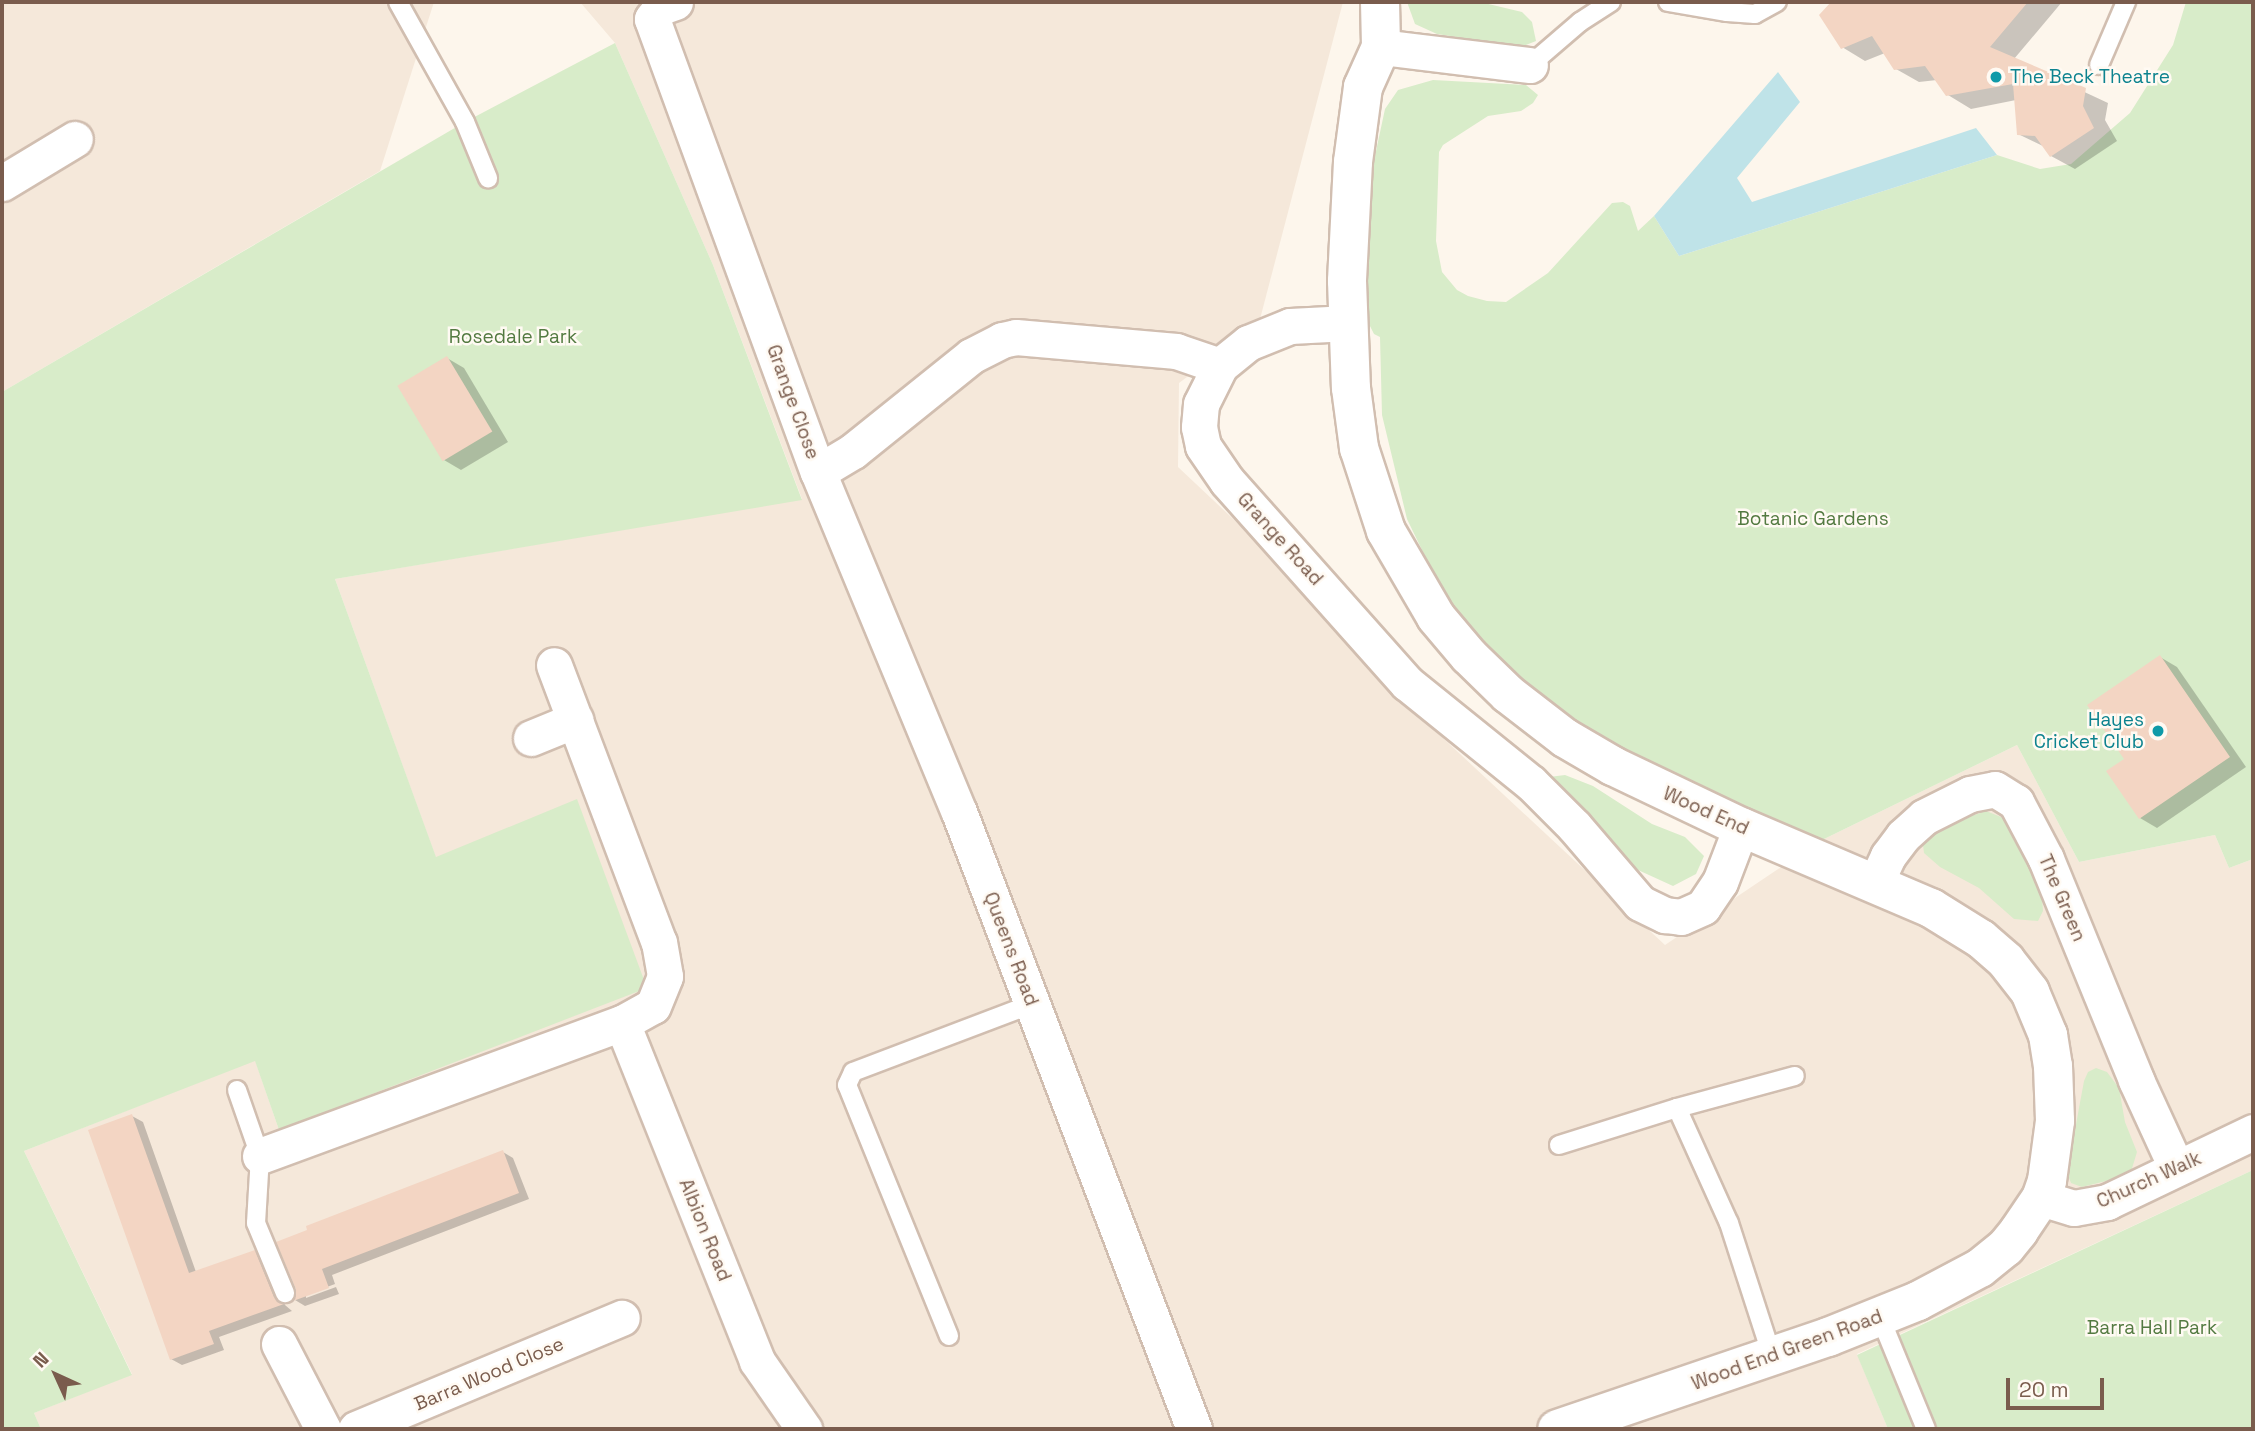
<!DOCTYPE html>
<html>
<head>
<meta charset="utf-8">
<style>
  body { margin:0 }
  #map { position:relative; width:2255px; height:1431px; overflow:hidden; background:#fdf6ec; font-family:"Space Grotesk",sans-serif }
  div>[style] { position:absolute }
  .residential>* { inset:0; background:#f5e8da }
  .green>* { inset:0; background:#d8ecc9 }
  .water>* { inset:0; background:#bfe3e8 }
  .shadow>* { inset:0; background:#0003 }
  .building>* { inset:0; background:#f3d5c3; transform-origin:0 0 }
  .roads { filter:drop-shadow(2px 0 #d1beb0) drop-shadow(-2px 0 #d1beb0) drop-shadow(0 2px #d1beb0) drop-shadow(0 -2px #d1beb0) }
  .service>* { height:18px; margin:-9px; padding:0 9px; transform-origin:9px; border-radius:9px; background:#fff }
  .minor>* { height:35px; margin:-17.5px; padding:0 17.5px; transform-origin:17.5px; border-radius:17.5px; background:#fff }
  .tertiary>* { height:38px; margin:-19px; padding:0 19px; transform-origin:19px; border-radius:19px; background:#fff }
  .dots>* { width:19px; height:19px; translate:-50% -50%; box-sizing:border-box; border:4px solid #fffaf3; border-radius:50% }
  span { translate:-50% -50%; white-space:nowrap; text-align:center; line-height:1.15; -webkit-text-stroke:5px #fffaf3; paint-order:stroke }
  .culture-label { font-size:19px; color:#0d838f }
  .left { translate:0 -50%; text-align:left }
  .right { translate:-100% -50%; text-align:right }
  .park-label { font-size:19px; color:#537a41 }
  .street-label { font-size:19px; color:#7a5c4d }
  .frame { position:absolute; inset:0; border:4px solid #7a5c4d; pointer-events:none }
  .north { position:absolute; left:21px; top:1340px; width:70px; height:70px; -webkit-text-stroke:5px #fffaf3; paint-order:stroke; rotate:315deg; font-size:19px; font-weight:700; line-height:28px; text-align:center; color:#7a5c4d }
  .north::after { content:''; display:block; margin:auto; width:24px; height:32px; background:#7a5c4d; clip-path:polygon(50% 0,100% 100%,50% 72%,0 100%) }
  .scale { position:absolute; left:2006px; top:1378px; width:98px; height:32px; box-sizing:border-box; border:4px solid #7a5c4d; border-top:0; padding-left:9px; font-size:21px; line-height:24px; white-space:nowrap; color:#7a5c4d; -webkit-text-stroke:5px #fffaf3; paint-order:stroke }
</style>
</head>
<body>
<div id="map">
  <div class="residential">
    <i style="clip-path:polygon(2px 2px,434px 2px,380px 171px,2px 392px)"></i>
    <i style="clip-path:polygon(580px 2px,1343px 2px,1259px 323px,1179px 383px,1178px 467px,1333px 613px,1400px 698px,1665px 945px,1820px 841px,2017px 745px,2079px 862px,2215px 835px,2229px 868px,2253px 859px,2253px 1170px,1857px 1354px,1888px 1429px,41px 1429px,34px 1413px,132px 1374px,24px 1151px,255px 1060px,279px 1130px,436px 858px,335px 579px,802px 499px,713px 265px,615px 43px)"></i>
  </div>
  <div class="green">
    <i style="clip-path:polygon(1407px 2px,1480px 2px,1522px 12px,1532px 22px,1536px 41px,1521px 47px,1437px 34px,1415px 24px)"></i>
    <i style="clip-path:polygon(2186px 2px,2253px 2px,2253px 859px,2229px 868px,2215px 835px,2079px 862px,2017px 745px,1820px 841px,1650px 766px,1525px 688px,1450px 608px,1407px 519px,1382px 415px,1380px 337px,1374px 334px,1368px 322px,1364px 296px,1369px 242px,1370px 179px,1385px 109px,1398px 90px,1433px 80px,1526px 85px,1538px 95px,1533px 103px,1521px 111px,1488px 116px,1443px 145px,1439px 152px,1436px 241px,1442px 272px,1457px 290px,1468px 296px,1487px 301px,1506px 302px,1548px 273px,1612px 203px,1623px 202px,1630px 206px,1638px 231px,1654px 216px,1679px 256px,1997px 155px,2040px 169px,2071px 164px,2130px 113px,2173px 45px)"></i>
    <i style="clip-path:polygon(615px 43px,713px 265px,802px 500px,335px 579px,436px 857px,577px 799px,647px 988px,279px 1130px,255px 1061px,24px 1151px,132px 1375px,34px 1413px,41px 1429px,2px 1429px,2px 392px,465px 122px)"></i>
    <i style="clip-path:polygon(1565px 775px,1593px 786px,1652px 824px,1685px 837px,1704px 856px,1696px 874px,1673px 886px,1638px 870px,1549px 777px)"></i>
    <i style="clip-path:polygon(1986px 811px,2006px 819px,2017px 834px,2042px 897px,2043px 911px,2038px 921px,2014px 919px,1979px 888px,1940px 867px,1924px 853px,1923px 845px,1928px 839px,1947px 824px)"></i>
    <i style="clip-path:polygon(2096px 1068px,2107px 1072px,2119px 1088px,2125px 1122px,2137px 1152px,2130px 1175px,2082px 1187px,2071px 1183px,2067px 1173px,2084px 1081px,2088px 1072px)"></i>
    <i style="clip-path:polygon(2253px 1170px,2253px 1429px,1888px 1429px,1857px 1355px)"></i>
  </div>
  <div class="water">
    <i style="clip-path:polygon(1778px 72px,1800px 102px,1737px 178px,1752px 202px,1976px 128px,1997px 155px,1679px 256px,1654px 216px)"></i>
  </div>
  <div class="shadow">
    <i style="clip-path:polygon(1834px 2px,2062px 2px,2014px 59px,2108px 103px,2105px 120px,2117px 141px,2075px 169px,2051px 156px,2045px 147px,2018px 134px,2016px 100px,1971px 109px,1948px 95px,1937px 80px,1919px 82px,1896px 69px,1885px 53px,1865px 61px,1842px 47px,1821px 15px)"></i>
    <i style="clip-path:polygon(447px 358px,464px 368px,508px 442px,461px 470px,444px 460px,400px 386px)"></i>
    <i style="clip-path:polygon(2160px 657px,2177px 667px,2246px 767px,2157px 828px,2140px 818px,2126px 759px)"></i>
    <i style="clip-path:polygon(132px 1116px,143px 1122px,196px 1272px,255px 1252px,265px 1258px,285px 1305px,292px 1311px,219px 1337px,224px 1350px,182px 1365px,171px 1359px)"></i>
    <i style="clip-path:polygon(503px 1152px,513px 1158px,529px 1199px,332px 1275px,335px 1284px,306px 1295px,306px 1298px,336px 1287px,339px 1294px,305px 1306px,295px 1300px,297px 1288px,279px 1243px)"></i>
  </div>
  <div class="building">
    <i style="clip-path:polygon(1831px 2px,2028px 2px,1990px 47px,2086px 88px,2083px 106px,2094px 128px,2050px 157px,2035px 136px,2017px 135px,2013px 84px,1946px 96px,1925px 66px,1894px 70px,1872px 36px,1841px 49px,1819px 15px)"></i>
    <i style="left:447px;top:356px;width:88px;height:58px;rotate:59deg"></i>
    <i style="clip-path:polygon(2160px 655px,2230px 757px,2139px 819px,2106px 771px,2124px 759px,2087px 705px)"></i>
    <i style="clip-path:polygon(132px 1114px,189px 1273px,255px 1250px,274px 1297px,284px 1304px,209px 1331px,214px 1344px,170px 1360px,88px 1130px)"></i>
    <i style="clip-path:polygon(503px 1150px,519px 1193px,322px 1269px,329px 1288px,293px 1301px,296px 1289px,276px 1242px,307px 1230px,306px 1226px)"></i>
  </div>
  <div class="roads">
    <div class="service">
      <i style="left:398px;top:2px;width:137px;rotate:60.8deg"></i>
      <i style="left:465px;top:122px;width:61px;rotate:67.7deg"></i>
      <i style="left:1668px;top:2px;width:60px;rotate:9.6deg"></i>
      <i style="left:1727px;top:12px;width:28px;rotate:4deg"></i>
      <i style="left:1755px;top:14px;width:25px;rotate:-29deg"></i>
      <i style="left:1530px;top:65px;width:66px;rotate:-40.7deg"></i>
      <i style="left:1580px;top:22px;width:37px;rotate:-33deg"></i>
      <i style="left:2099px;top:65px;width:69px;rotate:-66.8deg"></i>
      <i style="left:237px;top:1090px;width:70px;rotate:70.8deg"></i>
      <i style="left:260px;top:1156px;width:67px;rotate:93.4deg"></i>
      <i style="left:256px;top:1223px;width:76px;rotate:67.5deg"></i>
      <i style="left:1677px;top:1108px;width:126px;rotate:65.7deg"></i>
      <i style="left:1729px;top:1223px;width:140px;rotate:72.1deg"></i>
      <i style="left:1559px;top:1145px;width:124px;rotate:-17.4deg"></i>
      <i style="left:1677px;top:1108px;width:122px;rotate:-15.2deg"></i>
      <i style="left:1880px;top:1317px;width:121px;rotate:67.7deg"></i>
      <i style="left:949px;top:1336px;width:271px;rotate:-112.1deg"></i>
      <i style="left:847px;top:1085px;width:14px;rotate:-65deg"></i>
      <i style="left:853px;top:1072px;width:191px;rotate:-20.8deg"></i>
    </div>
    <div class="minor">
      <i style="left:675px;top:2px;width:15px;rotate:160deg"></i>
      <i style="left:661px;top:7px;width:15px;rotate:127deg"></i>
      <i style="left:652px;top:19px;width:482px;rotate:69.9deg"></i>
      <i style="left:818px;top:472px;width:368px;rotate:67.5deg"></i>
      <i style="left:959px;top:812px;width:660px;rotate:69.15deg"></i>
      <i style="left:1381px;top:47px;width:150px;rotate:6.9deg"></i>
      <i style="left:2px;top:183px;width:85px;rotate:-31.1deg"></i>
      <i style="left:1348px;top:323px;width:58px;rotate:177deg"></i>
      <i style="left:1290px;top:326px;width:45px;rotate:158deg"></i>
      <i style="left:1248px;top:343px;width:36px;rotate:141deg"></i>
      <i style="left:1220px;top:366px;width:42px;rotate:116.6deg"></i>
      <i style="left:1201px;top:404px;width:23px;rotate:95deg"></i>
      <i style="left:1199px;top:427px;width:19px;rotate:78deg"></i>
      <i style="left:1203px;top:446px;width:42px;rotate:55.6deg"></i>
      <i style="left:1227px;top:481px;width:271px;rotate:48.3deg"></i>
      <i style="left:1407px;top:683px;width:159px;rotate:38.9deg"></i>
      <i style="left:1531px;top:783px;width:61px;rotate:45deg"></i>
      <i style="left:1574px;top:826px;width:101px;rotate:49.4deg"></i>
      <i style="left:1640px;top:903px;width:28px;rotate:26deg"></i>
      <i style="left:1665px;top:915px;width:16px;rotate:7deg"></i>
      <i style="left:1681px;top:917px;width:24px;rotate:-24deg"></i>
      <i style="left:1703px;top:907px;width:30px;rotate:-56deg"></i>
      <i style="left:1720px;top:882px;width:59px;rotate:-69.1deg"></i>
      <i style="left:818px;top:472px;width:41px;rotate:-31deg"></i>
      <i style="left:853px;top:451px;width:151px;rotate:-38.8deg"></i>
      <i style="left:971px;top:356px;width:35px;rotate:-27deg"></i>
      <i style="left:1002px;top:340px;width:14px;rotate:-12deg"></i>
      <i style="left:1016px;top:337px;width:161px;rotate:5deg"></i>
      <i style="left:1176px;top:351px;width:46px;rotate:18.8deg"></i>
      <i style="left:531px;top:738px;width:48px;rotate:-22.2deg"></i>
      <i style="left:1875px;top:884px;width:31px;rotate:-65deg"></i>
      <i style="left:1888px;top:856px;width:25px;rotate:-53deg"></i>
      <i style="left:1903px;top:836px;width:28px;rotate:-42deg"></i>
      <i style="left:1924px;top:817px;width:51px;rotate:-26.6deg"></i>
      <i style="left:1970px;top:794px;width:25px;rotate:-11deg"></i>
      <i style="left:1995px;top:789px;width:25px;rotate:32deg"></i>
      <i style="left:2016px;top:802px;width:64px;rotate:62.2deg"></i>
      <i style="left:2046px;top:859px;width:239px;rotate:67.8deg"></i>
      <i style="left:2136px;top:1080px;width:96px;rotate:65.3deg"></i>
      <i style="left:622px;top:1023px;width:364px;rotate:68.2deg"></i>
      <i style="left:757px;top:1361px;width:83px;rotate:55.3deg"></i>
      <i style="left:260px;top:1156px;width:386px;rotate:-20.2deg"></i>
      <i style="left:622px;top:1023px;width:35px;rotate:-29deg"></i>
      <i style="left:653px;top:1006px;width:32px;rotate:-68deg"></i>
      <i style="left:665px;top:976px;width:34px;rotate:-100deg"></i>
      <i style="left:659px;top:943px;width:297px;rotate:-110.7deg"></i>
      <i style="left:2041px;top:1198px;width:34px;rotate:17deg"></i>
      <i style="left:2074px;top:1208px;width:34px;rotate:-10deg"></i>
      <i style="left:2107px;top:1202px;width:162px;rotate:-25.6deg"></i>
      <i style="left:279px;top:1344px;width:96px;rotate:62.6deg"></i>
      <i style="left:356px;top:1429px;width:288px;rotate:-22.7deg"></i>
    </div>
    <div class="tertiary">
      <i style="left:1380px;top:2px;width:45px;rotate:88.7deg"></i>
      <i style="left:1381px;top:47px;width:44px;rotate:114.2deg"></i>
      <i style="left:1363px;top:87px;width:76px;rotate:97.6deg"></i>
      <i style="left:1353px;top:162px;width:119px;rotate:92.9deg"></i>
      <i style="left:1347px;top:281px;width:107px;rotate:87.9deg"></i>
      <i style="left:1351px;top:388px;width:61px;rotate:82.4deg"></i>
      <i style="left:1359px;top:448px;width:87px;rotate:72deg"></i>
      <i style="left:1386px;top:531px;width:99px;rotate:59.8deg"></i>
      <i style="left:1436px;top:617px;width:51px;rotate:49.8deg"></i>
      <i style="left:1469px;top:656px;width:54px;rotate:44.3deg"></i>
      <i style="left:1508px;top:694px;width:72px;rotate:37.7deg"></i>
      <i style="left:1565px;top:738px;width:56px;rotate:30.3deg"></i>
      <i style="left:1613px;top:766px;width:142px;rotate:25.5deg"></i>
      <i style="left:1741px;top:827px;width:207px;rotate:23.1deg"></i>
      <i style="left:1931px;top:908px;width:59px;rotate:31.8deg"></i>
      <i style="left:1981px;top:939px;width:33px;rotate:41deg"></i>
      <i style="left:2006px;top:961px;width:39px;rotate:52deg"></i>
      <i style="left:2030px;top:992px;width:47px;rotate:67.3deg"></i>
      <i style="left:2048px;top:1035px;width:31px;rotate:81deg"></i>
      <i style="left:2053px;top:1066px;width:55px;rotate:87.9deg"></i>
      <i style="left:2055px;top:1121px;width:61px;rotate:97.6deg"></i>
      <i style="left:2047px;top:1181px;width:18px;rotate:109deg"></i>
      <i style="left:2041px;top:1198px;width:40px;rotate:124deg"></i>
      <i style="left:2019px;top:1231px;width:21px;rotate:129deg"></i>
      <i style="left:2006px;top:1247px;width:33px;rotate:141deg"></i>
      <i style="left:1980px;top:1268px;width:70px;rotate:152deg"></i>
      <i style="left:1918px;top:1301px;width:97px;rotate:158.2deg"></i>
      <i style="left:1828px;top:1337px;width:286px;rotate:161.2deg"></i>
    </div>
  </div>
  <div class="dots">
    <i style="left:1996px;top:77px;background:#0f9aa8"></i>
    <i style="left:2158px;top:731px;background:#0f9aa8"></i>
  </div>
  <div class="culture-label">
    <span class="left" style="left:2010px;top:77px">The Beck Theatre</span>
    <span class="right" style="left:2144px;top:731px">Hayes<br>Cricket Club</span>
  </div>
  <div class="park-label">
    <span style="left:513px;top:337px">Rosedale Park</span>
    <span style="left:1813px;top:519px">Botanic Gardens</span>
    <span style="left:2152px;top:1328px">Barra Hall Park</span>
  </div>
  <div class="street-label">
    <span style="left:793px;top:402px;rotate:70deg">Grange Close</span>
    <span style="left:1280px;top:539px;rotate:48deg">Grange Road</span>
    <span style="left:1706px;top:811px;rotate:24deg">Wood End</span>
    <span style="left:2062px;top:898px;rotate:67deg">The Green</span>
    <span style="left:1011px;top:949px;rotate:69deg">Queens Road</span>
    <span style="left:2149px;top:1180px;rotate:-24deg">Church Walk</span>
    <span style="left:705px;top:1230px;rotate:68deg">Albion Road</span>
    <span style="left:1787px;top:1350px;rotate:-20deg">Wood End Green Road</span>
    <span style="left:489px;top:1374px;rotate:-23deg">Barra Wood Close</span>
  </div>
  <div class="frame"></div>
  <div class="north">N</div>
  <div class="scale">20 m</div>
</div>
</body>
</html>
